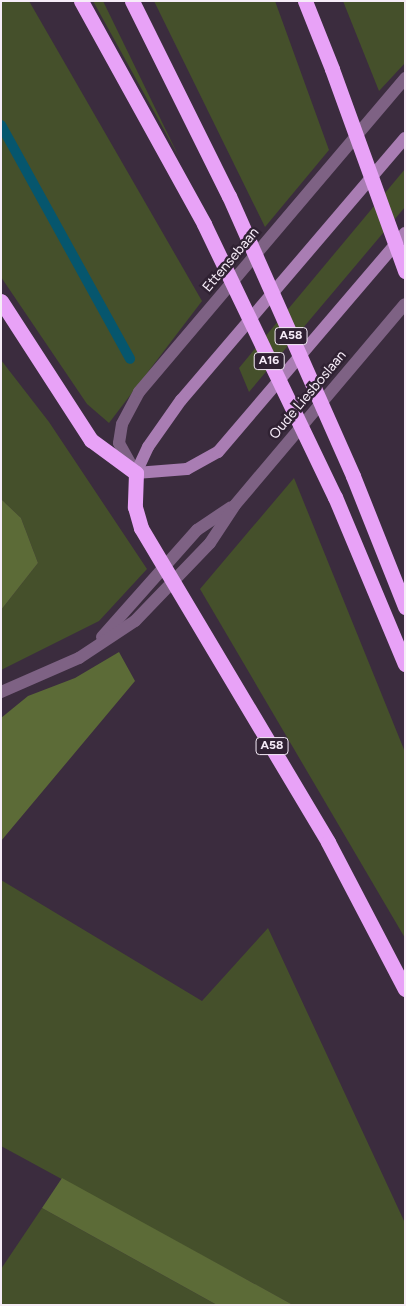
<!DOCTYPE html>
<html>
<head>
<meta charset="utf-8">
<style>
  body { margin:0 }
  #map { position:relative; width:406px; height:1306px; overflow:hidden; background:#3b2c3e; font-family:Figtree,sans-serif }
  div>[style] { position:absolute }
  .green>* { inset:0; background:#45502b }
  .forest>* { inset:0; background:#5c6b37 }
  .stream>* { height:10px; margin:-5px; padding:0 5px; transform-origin:5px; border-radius:5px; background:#06566d }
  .lane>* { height:12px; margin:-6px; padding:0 6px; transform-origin:6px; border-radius:6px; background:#7e6284 }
  .street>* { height:12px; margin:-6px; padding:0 6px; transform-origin:6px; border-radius:6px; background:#7e6284 }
  .secondary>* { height:12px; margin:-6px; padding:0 6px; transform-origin:6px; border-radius:6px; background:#a97db3 }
  .highway>* { height:15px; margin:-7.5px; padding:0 7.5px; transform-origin:7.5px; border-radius:7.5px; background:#e8a2f7 }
  .highway-bridge>* { height:15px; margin:-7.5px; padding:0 7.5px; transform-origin:7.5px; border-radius:7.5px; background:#e8a2f7 }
  span { translate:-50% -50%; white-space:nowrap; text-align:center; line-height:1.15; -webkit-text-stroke:5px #302233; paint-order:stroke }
  .shield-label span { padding:1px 4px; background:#302233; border:1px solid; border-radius:4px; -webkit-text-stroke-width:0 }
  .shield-label { font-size:12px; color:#f6ecf8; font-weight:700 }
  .street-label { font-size:14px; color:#f6ecf8 }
  .frame { position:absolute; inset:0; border:2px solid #f6ecf8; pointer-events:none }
</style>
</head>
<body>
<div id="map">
  <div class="green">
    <i style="clip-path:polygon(1px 1px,29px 1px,202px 301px,109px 423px,87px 404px,1px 277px)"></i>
    <i style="clip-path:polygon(93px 1px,103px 1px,179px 157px)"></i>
    <i style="clip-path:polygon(154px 1px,275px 1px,329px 150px,265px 227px)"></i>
    <i style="clip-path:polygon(343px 1px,405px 1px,405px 63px,379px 91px)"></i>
    <i style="clip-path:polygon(405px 169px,405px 207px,249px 392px,239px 368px)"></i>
    <i style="clip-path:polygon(1px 360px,49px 422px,147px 569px,99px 621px,1px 670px,1px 610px,38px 563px,21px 518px,1px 499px)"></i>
    <i style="clip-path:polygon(294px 478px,405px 752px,405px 938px,200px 589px)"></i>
    <i style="clip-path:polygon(1px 880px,202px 1001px,268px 928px,405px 1223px,405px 1305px,293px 1305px,1px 1146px)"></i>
    <i style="clip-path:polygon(42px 1208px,217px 1305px,1px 1305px,1px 1269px)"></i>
  </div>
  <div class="forest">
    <i style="clip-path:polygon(1px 499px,21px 518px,38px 563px,1px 610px)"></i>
    <i style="clip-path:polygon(119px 652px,135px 681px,1px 841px,1px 718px,28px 696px,75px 678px)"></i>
    <i style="clip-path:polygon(62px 1178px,293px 1305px,217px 1305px,42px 1208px)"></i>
  </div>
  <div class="stream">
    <i style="left:1px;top:125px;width:267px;rotate:61.1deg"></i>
  </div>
  <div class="lane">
    <i style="left:135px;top:472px;width:33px;rotate:-119deg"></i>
    <i style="left:119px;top:443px;width:19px;rotate:-81deg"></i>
    <i style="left:122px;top:424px;width:36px;rotate:-62deg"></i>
    <i style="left:139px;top:392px;width:412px;rotate:-49.7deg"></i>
  </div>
  <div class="street">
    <i style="left:102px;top:637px;width:143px;rotate:-48.4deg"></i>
    <i style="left:197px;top:530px;width:40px;rotate:-34deg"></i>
    <i style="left:1px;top:692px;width:85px;rotate:-23.6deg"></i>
    <i style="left:79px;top:658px;width:67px;rotate:-33.5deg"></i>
    <i style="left:135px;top:621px;width:108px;rotate:-46.1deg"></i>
    <i style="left:210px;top:543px;width:45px;rotate:-56.7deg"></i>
    <i style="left:235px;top:505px;width:263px;rotate:-49.8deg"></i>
  </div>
  <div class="secondary">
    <i style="left:405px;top:138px;width:345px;rotate:130.5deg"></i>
    <i style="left:181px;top:400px;width:57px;rotate:125.1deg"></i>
    <i style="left:148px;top:447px;width:29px;rotate:115deg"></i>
    <i style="left:136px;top:473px;width:51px;rotate:-4.5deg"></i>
    <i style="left:187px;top:469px;width:35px;rotate:-29deg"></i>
    <i style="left:218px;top:452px;width:288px;rotate:-49.5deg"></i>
  </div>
  <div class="highway">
    <i style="left:81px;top:1px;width:255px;rotate:61.1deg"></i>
    <i style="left:132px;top:1px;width:218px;rotate:63.6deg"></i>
    <i style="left:305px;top:1px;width:73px;rotate:68.3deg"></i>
    <i style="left:1px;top:301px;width:166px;rotate:57.1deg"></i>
    <i style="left:91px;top:440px;width:56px;rotate:36.3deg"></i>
    <i style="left:136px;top:473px;width:34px;rotate:92deg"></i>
    <i style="left:135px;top:507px;width:22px;rotate:74deg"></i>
    <i style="left:141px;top:528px;width:365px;rotate:59.2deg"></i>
    <i style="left:328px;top:842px;width:166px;rotate:62.4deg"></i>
    <i style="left:353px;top:476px;width:141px;rotate:68.3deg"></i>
    <i style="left:335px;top:497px;width:181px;rotate:67.3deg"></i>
  </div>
  <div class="highway-bridge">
    <i style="left:332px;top:69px;width:215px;rotate:70.1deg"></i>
    <i style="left:229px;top:196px;width:306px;rotate:66.1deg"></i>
    <i style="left:204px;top:224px;width:303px;rotate:64.4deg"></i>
  </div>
  <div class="shield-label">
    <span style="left:291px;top:336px">A58</span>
    <span style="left:269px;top:361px">A16</span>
    <span style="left:272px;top:746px">A58</span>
  </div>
  <div class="street-label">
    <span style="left:231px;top:260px;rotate:-50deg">Ettensebaan</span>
    <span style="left:308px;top:395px;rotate:-50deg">Oude Liesboslaan</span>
  </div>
  <div class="frame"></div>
</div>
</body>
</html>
